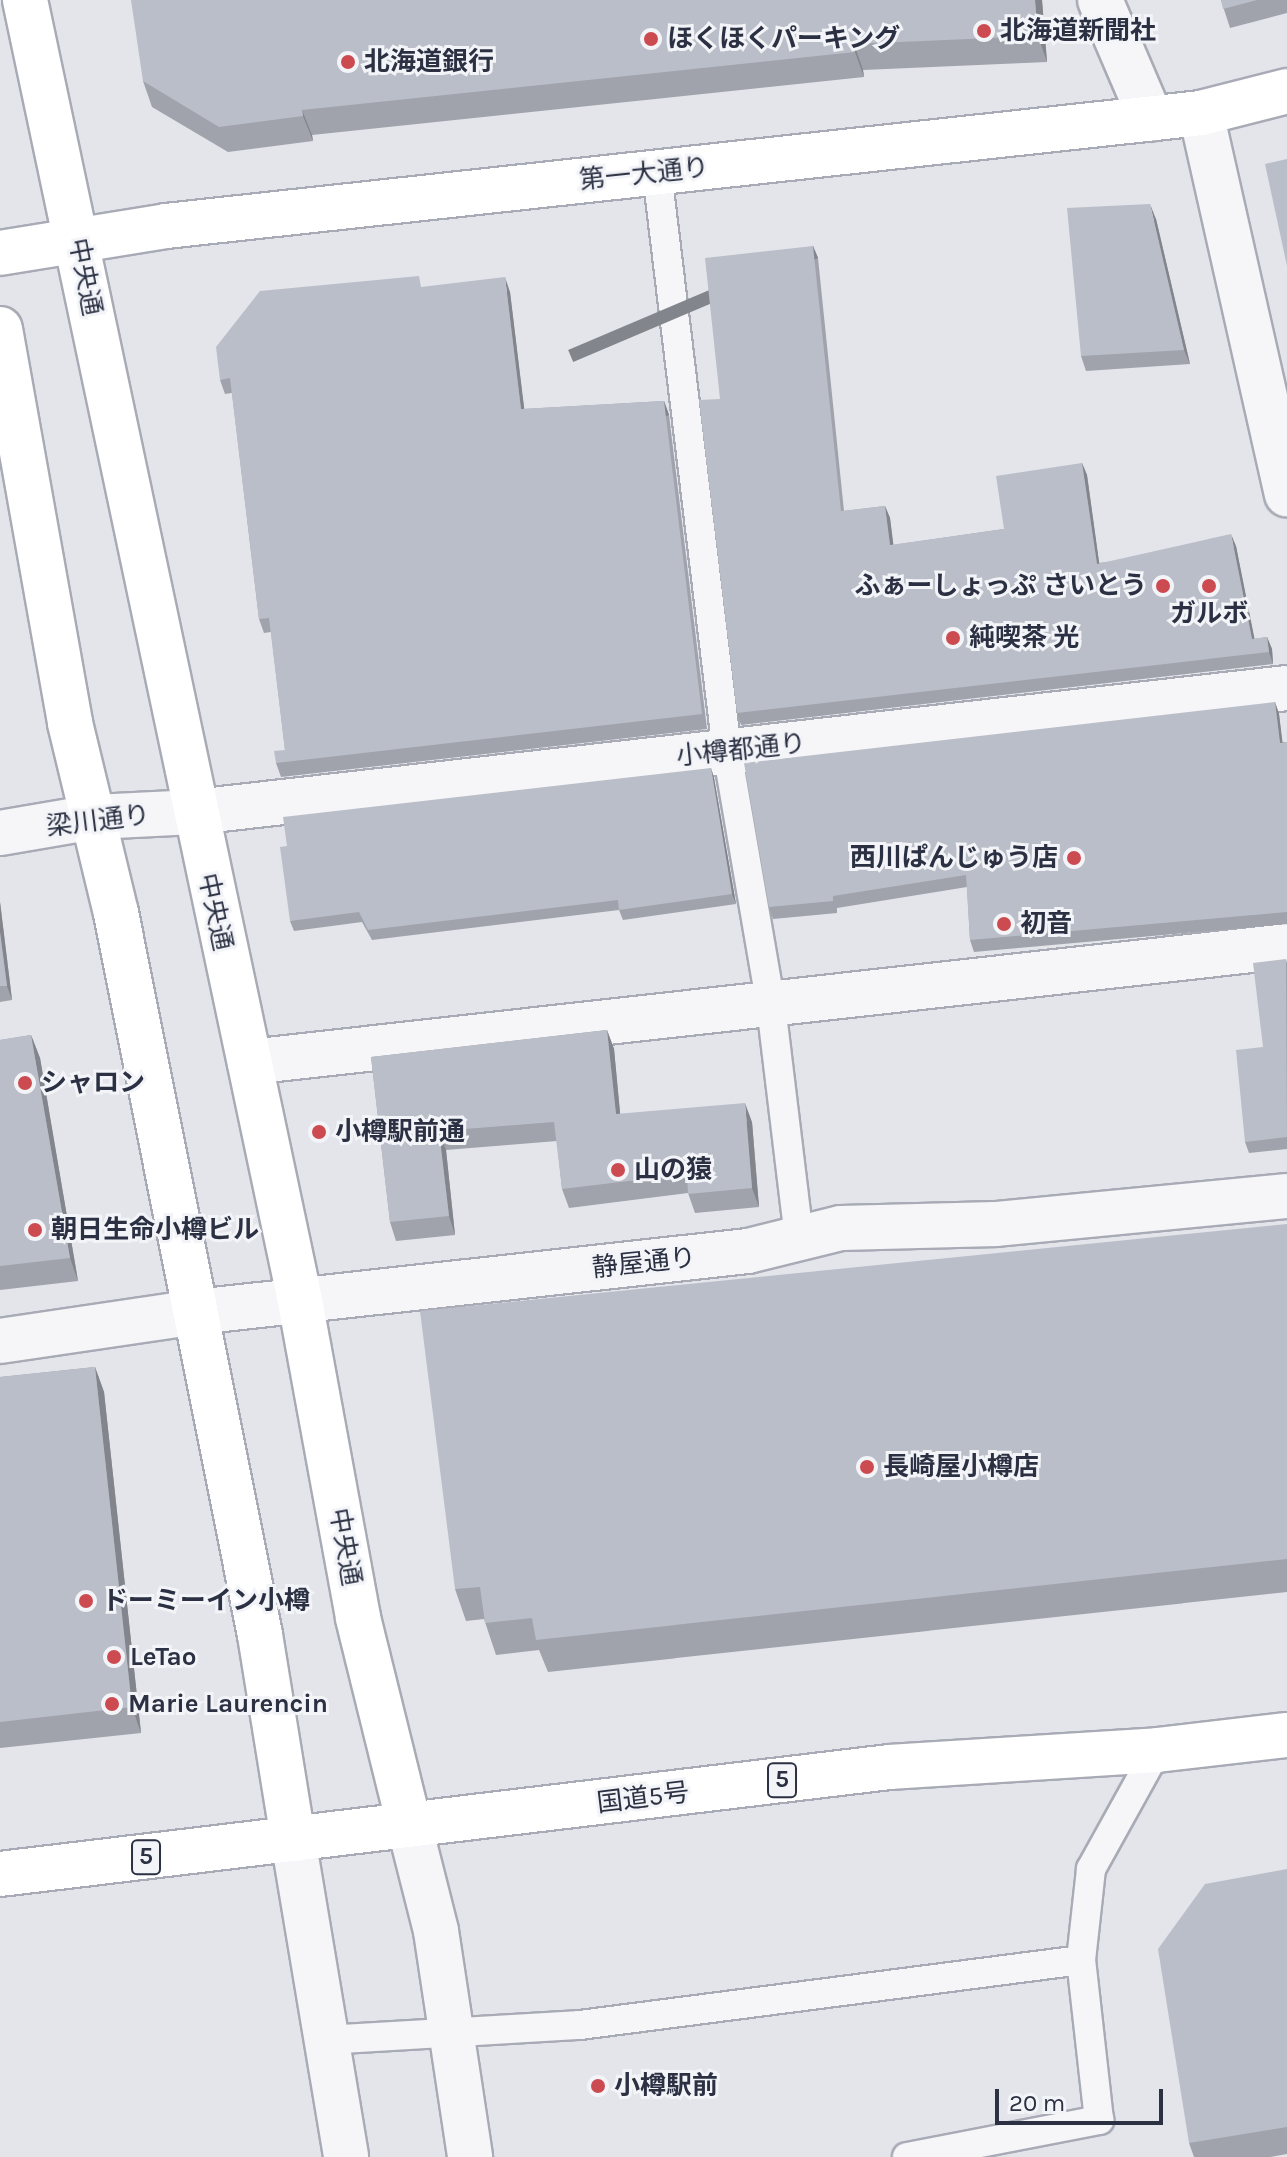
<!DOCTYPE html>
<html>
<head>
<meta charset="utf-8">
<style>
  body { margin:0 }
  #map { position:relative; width:1287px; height:2157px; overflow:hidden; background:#e3e5eb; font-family:Karla,"Noto Sans JP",sans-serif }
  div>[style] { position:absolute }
  .roads { filter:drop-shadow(2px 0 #a8abb5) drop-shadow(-2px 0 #a8abb5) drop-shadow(0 2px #a8abb5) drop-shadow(0 -2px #a8abb5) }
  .lane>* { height:28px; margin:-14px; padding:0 14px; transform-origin:14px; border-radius:14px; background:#f6f6f9 }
  .street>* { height:44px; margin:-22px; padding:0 22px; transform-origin:22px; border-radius:22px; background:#f6f6f9 }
  .secondary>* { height:44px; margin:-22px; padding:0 22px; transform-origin:22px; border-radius:22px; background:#fff }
  .highway>* { height:44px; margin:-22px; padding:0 22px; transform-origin:22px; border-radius:22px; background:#fff }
  .wall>* { inset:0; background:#a0a3ac }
  .shaded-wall>* { inset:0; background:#82858c; transform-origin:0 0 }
  .building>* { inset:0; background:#babec8 }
  .dots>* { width:22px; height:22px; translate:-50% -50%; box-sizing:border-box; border:4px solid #f3f4f8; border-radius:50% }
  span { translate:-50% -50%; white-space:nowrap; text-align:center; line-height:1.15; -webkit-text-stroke:6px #f3f4f8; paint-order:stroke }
  .shield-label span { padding:2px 6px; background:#f3f4f8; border:2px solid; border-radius:6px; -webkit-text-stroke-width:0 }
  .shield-label { font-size:24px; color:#2b3143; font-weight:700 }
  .poi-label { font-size:26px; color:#2b3143; font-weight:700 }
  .left { translate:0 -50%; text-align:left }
  .right { translate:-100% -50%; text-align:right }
  .street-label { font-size:26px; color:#2b3143 }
  .scale { position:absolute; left:995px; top:2089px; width:168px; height:36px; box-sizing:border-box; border:4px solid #2b3143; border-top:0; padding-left:10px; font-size:24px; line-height:28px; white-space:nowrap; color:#2b3143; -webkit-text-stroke:6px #f3f4f8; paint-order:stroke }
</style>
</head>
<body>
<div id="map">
  <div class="roads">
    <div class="lane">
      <i style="left:657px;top:173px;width:582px;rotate:83.09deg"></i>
      <i style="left:727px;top:751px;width:259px;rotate:80.2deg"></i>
      <i style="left:771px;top:1006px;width:234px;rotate:83.1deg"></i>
      <i style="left:326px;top:2040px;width:254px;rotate:-3.4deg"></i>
      <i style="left:580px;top:2025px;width:505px;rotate:-7.39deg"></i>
      <i style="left:907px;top:2157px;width:196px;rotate:-10.9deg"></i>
      <i style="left:1099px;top:2120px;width:161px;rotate:-96.4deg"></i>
      <i style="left:1081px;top:1960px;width:92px;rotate:-83.7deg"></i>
      <i style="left:1091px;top:1869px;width:136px;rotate:-61deg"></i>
    </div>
    <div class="street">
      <i style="left:1100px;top:0;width:129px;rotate:66.8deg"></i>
      <i style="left:1201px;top:113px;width:391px;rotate:77.3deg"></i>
      <i style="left:0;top:833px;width:95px;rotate:-9.7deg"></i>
      <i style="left:94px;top:817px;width:101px;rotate:-2.8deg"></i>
      <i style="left:195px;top:812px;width:1099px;rotate:-6.48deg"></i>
      <i style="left:250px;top:1062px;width:1043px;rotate:-6.38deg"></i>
      <i style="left:0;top:1341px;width:198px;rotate:-8.4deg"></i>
      <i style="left:196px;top:1312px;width:555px;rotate:-6.31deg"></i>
      <i style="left:748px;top:1251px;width:96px;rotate:-13.9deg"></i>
      <i style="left:841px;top:1228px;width:155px;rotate:-1.5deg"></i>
      <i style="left:996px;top:1224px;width:292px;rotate:-5.5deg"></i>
      <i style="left:409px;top:1824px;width:110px;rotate:75.8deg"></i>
      <i style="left:436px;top:1931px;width:229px;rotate:81.4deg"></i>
      <i style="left:293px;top:1839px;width:322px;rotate:80.5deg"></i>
    </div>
    <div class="secondary">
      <i style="left:25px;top:0;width:1330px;rotate:78.06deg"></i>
      <i style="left:300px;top:1301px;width:322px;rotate:79.6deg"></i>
      <i style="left:358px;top:1618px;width:212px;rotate:76.1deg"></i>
      <i style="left:0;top:253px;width:168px;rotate:-9.2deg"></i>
      <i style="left:166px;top:226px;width:1041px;rotate:-6.23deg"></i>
      <i style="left:1201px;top:113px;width:89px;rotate:-14.3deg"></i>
      <i style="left:0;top:329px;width:400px;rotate:79.9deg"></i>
      <i style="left:70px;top:723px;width:195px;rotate:76.4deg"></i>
      <i style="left:116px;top:913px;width:736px;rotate:78.72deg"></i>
      <i style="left:260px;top:1635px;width:207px;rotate:80.8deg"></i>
    </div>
    <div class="highway">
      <i style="left:0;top:1874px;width:895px;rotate:-6.86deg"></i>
      <i style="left:889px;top:1767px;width:269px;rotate:-3.6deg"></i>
      <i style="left:1157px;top:1750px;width:131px;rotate:-6.6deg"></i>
    </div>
  </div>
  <div class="wall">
    <i style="clip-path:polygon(1042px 0,1047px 62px,863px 70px,864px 77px,312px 135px,313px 141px,228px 152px,152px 107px,143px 81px)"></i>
    <i style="clip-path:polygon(1221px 0,1287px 0,1287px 13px,1230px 28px)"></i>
    <i style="clip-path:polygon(1156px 219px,1190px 364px,1086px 371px,1081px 356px)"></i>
    <i style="clip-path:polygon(813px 246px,818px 258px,844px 511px,885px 506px,890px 518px,893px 545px,1004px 529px,1082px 463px,1087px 475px,1099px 563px,1236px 546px,1254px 639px,1267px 637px,1272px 649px,1273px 664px,741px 725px,737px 713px,720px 399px)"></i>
    <i style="clip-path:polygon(423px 287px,510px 292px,524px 409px,664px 401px,669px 415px,707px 729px,281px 777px,276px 763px,285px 750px,271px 632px,264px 633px,259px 619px,232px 393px,225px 394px,220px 380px)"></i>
    <i style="clip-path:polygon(1275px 702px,1279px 714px,1282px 742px,1287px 742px,1287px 924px,974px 952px,970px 940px,967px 887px,837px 908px,837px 913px,773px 919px,769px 907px)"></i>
    <i style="clip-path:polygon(711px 768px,714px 778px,736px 904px,623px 920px,619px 910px,372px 940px,362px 922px,294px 931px,290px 921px)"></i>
    <i style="clip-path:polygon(0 902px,12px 1000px,0 1002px)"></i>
    <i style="clip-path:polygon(1287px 959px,1287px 1149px,1249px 1153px,1245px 1142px,1263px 1047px)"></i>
    <i style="clip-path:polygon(607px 1030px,614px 1049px,620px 1114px,752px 1122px,759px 1207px,695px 1213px,688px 1193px,569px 1208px,562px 1189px,557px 1141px,446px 1150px,455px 1235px,396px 1241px,390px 1222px,371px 1057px)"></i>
    <i style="clip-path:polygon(31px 1035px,40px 1058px,78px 1281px,0 1290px,0 1040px)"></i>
    <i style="clip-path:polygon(1287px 1224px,1287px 1592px,548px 1672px,539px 1650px,496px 1655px,484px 1619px,466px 1621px,455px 1589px)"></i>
    <i style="clip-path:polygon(95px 1367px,104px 1392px,141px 1733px,0 1748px,0 1377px)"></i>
    <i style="clip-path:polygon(1287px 1869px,1287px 2154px,1270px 2157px,1194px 2157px,1189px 2143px)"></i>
  </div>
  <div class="shaded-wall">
    <i style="clip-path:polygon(1035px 0,1042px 0,1047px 62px,1038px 36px)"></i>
    <i style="clip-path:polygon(854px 44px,863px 70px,864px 77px,855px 52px)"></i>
    <i style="clip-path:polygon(302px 110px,312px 135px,313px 141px,303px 116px)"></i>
    <i style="clip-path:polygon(1150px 204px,1156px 219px,1190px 364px,1184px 350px)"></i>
    <i style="left:813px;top:246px;width:13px;height:266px;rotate:67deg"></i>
    <i style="clip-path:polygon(505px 277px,510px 292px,526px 423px,521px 409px)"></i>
    <i style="left:664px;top:401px;width:15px;height:315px;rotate:70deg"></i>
    <i style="clip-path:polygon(1082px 463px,1087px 475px,1101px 576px,1097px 564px)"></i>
    <i style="clip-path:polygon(885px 506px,890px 518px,895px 557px,890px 545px)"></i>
    <i style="clip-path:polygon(1231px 534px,1236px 546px,1257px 651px,1252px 639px)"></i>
    <i style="clip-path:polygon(1267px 637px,1272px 649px,1273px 664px,1269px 652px)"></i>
    <i style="clip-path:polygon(1275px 702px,1279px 714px,1284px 754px,1280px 743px)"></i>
    <i style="clip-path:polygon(711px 768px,714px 778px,736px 904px,732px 894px)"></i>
    <i style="clip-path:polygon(0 902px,12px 1000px,7px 986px,0 932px)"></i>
    <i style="clip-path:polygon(607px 1030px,614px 1049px,622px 1133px,616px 1114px)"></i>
    <i style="clip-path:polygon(31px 1035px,40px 1058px,78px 1281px,70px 1258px)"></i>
    <i style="clip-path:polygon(745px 1103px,752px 1122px,759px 1207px,752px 1188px)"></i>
    <i style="clip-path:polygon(439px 1131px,446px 1150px,455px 1235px,449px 1216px)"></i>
    <i style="clip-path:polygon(95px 1367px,104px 1392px,141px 1733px,132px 1707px)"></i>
  </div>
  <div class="building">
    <i style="clip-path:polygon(131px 0,1035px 0,1038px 36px,854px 44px,855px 52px,302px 110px,303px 116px,219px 127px,143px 81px)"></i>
    <i style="clip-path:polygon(1221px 0,1257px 0,1223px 9px)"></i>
    <i style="clip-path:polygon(1287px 159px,1287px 266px,1265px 164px)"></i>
    <i style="clip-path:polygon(1150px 204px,1184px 350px,1081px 356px,1067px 208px)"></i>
    <i style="clip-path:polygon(813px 246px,841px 511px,885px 506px,890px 545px,1004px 529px,996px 476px,1082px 463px,1097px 564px,1231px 534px,1252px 639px,1267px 637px,1269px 652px,737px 713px,699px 400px,720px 399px,705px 258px)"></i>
    <i style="clip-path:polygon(419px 276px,421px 287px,505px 277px,521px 409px,664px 401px,702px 714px,276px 763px,274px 751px,285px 750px,269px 618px,259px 619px,230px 378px,220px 380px,216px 347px,260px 291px)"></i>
    <i style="clip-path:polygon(1275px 702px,1280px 743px,1287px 742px,1287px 912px,970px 940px,966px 875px,833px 896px,833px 901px,769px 907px,744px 763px)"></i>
    <i style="clip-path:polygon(711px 768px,732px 894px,619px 910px,618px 900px,368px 930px,359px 912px,290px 921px,280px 847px,287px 846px,283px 817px)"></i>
    <i style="clip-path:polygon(0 932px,7px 986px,0 986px)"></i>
    <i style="clip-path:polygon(1286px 959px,1287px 1137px,1245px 1142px,1236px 1050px,1263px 1047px,1253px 963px)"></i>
    <i style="clip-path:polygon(607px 1030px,616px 1114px,745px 1103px,752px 1188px,688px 1194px,687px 1174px,562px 1189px,554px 1122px,439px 1131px,449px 1216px,390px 1222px,371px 1057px)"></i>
    <i style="clip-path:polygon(31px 1035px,70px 1258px,0 1266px,0 1040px)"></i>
    <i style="clip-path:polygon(1287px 1224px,1287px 1559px,536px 1640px,532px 1618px,485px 1623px,480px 1587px,455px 1589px,420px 1311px)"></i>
    <i style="clip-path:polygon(95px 1367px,132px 1707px,0 1722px,0 1377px)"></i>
    <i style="clip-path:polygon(1287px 1869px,1287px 2127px,1189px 2143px,1158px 1949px,1205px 1884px)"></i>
  </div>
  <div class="dots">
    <i style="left:984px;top:31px;background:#cc4b51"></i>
    <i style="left:651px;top:39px;background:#cc4b51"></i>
    <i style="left:348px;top:62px;background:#cc4b51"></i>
    <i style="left:1163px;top:586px;background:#cc4b51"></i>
    <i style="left:1209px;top:586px;background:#cc4b51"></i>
    <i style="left:953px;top:638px;background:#cc4b51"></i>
    <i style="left:1074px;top:858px;background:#cc4b51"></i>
    <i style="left:1004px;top:924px;background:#cc4b51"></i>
    <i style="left:25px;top:1083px;background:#cc4b51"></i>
    <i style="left:319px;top:1132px;background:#cc4b51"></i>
    <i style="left:618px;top:1170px;background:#cc4b51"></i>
    <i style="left:35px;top:1230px;background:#cc4b51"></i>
    <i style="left:867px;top:1467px;background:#cc4b51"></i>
    <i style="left:86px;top:1601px;background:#cc4b51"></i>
    <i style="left:114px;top:1657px;background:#cc4b51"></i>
    <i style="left:112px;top:1704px;background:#cc4b51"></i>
    <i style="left:598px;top:2086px;background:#cc4b51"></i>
  </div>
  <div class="shield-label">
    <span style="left:782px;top:1780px">5</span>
    <span style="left:146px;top:1857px">5</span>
  </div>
  <div class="poi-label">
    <span class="left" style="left:1000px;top:31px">北海道新聞社</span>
    <span class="left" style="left:667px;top:39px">ほくほくパーキング</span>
    <span class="left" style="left:364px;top:62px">北海道銀行</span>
    <span class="right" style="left:1147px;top:586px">ふぁーしょっぷ さいとう</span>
    <span style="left:1209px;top:614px">ガルボ</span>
    <span class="left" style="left:969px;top:638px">純喫茶 光</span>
    <span class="right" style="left:1058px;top:858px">西川ぱんじゅう店</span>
    <span class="left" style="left:1020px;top:924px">初音</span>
    <span class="left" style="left:41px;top:1083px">シャロン</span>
    <span class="left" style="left:335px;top:1132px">小樽駅前通</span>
    <span class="left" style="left:634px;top:1170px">山の猿</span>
    <span class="left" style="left:51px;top:1230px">朝日生命小樽ビル</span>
    <span class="left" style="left:883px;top:1467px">長崎屋小樽店</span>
    <span class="left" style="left:102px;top:1601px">ドーミーイン小樽</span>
    <span class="left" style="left:130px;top:1657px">LeTao</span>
    <span class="left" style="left:128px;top:1704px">Marie Laurencin</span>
    <span class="left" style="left:614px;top:2086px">小樽駅前</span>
  </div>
  <div class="street-label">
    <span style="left:644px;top:174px;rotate:-6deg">第一大通り</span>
    <span style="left:85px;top:277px;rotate:79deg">中央通</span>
    <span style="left:741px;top:750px;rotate:-6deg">小樽都通り</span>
    <span style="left:98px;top:821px;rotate:-7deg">梁川通り</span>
    <span style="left:215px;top:912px;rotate:78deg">中央通</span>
    <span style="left:644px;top:1263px;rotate:-6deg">静屋通り</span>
    <span style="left:345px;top:1547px;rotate:80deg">中央通</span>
    <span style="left:643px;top:1798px;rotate:-7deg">国道5号</span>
  </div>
  <div class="scale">20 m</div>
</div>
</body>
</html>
